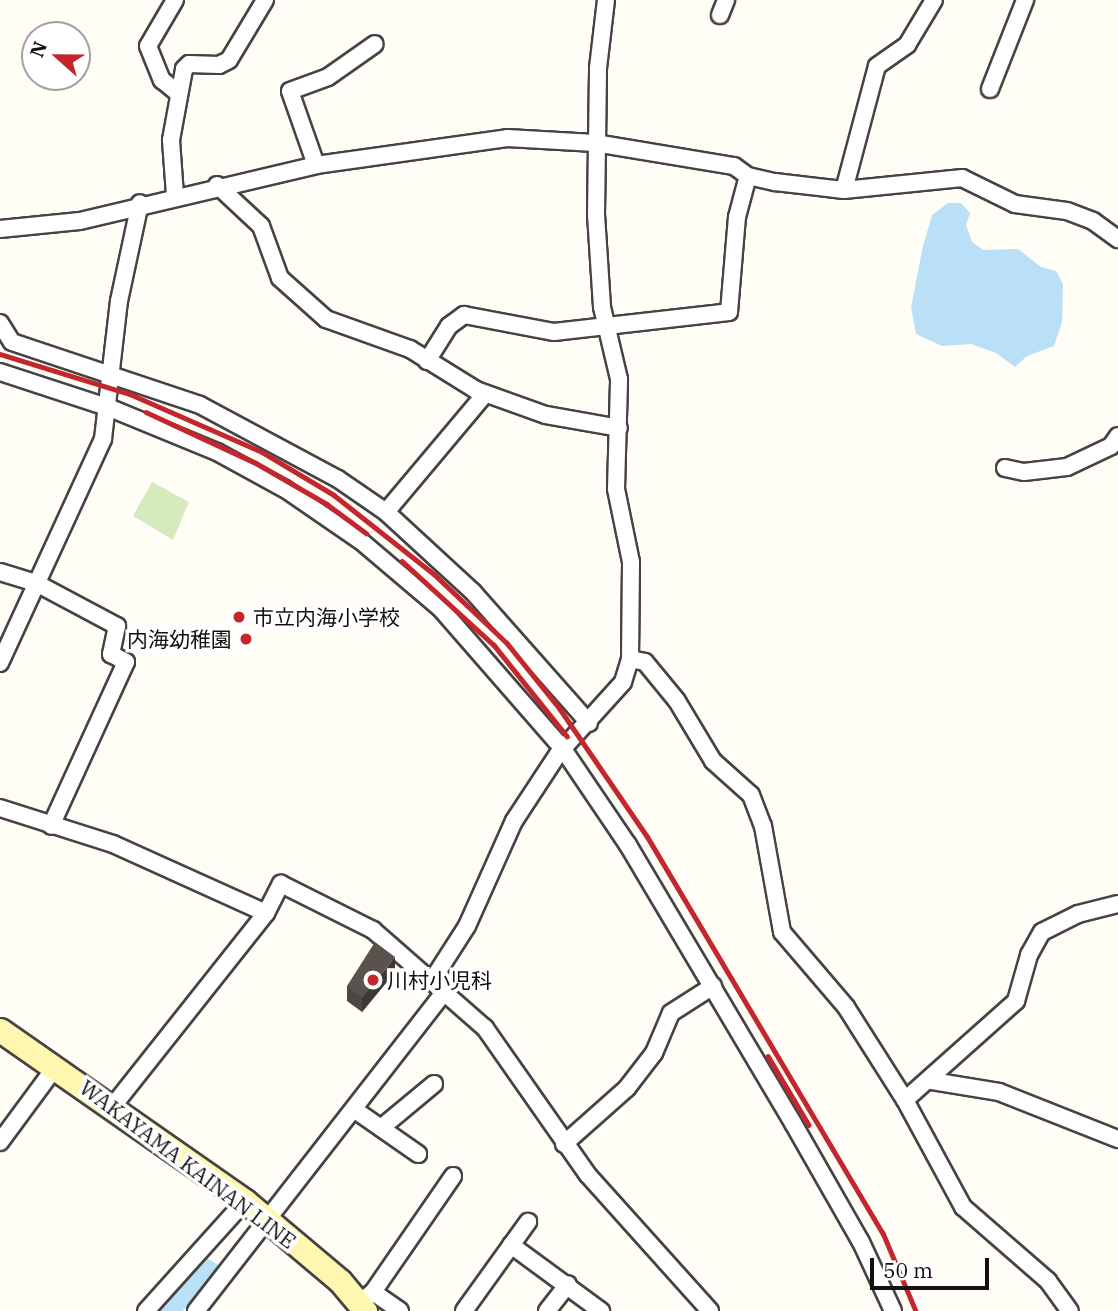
<!DOCTYPE html>
<html>
<head>
<meta charset="utf-8">
<style>
  body { margin:0 }
  #map { position:relative; width:1118px; height:1311px; overflow:hidden; background:#fffdf5; font-family:"IBM Plex Serif","Noto Sans JP",serif }
  div>[style] { position:absolute }
  .green>* { inset:0; background:#d5ebbd }
  .water>* { inset:0; background:#b9e0f7 }
  .roads { filter:drop-shadow(2px 0 #444) drop-shadow(-2px 0 #444) drop-shadow(0 2px #444) drop-shadow(0 -2px #444) }
  .minor>* { height:16px; margin:-8px; padding:0 8px; transform-origin:8px; border-radius:8px; background:#fff }
  .secondary>* { height:23px; margin:-11.5px; padding:0 11.5px; transform-origin:11.5px; border-radius:11.5px; background:#fff6b0 }
  .rail>* { height:4.5px; margin:-2.25px; padding:0 2.25px; transform-origin:2.25px; border-radius:2.25px; background:#c4262e }
  .wall>* { inset:0; background:#4d4742 }
  .shaded-wall>* { inset:0; background:#3f3936 }
  .building>* { inset:0; background:#5a524d }
  .dots>* { width:19px; height:19px; translate:-50% -50%; box-sizing:border-box; border:4px solid #fff; border-radius:50% }
  span { translate:-50% -50%; white-space:nowrap; text-align:center; line-height:1.15; -webkit-text-stroke:7px #fff; paint-order:stroke }
  .poi-label { font-size:21px; color:#111 }
  .left { translate:0 -50%; text-align:left }
  .right { translate:-100% -50%; text-align:right }
  .street-label { font-size:21px; color:#111 }
  .north { position:absolute; left:21px; top:21px; width:70px; height:70px; box-sizing:border-box; background:#fff; border:2px solid #a0a0a0; border-radius:50%; rotate:291deg; font-size:19px; font-weight:700; line-height:28px; text-align:center; color:#111 }
  .north::after { content:''; display:block; margin:auto; width:24px; height:32px; background:#c4262e; clip-path:polygon(50% 0,100% 100%,50% 72%,0 100%) }
  .scale { position:absolute; left:870px; top:1258px; width:119px; height:32px; box-sizing:border-box; border:4px solid #111; border-top:0; padding-left:9px; font-size:21px; line-height:24px; white-space:nowrap; color:#111; -webkit-text-stroke:5px #fff; paint-order:stroke }
</style>
</head>
<body>
<div id="map">
  <div class="green">
    <i style="clip-path:polygon(152px 482px,189px 502px,173px 540px,133px 516px)"></i>
  </div>
  <div class="water">
    <i style="clip-path:polygon(948px 203px,961px 203px,970px 213px,966px 225px,972px 242px,983px 250px,1018px 249px,1041px 267px,1056px 271px,1063px 284px,1062px 322px,1054px 346px,1027px 356px,1015px 367px,996px 353px,971px 344px,942px 346px,916px 334px,911px 307px,923px 246px,932px 215px)"></i>
    <i style="clip-path:polygon(205px 1257px,220px 1266px,183px 1311px,156px 1311px)"></i>
  </div>
  <div class="roads">
    <div class="minor">
      <i style="left:175px;top:0;width:53px;rotate:120.4deg"></i>
      <i style="left:148px;top:46px;width:37px;rotate:68deg"></i>
      <i style="left:162px;top:80px;width:21px;rotate:39deg"></i>
      <i style="left:720px;top:15px;width:16px;rotate:-68deg"></i>
      <i style="left:990px;top:89px;width:96px;rotate:-68.5deg"></i>
      <i style="left:316px;top:165px;width:78px;rotate:-109.4deg"></i>
      <i style="left:290px;top:91px;width:40px;rotate:-20.2deg"></i>
      <i style="left:328px;top:77px;width:57px;rotate:-35.1deg"></i>
      <i style="left:217px;top:185px;width:60px;rotate:43deg"></i>
      <i style="left:261px;top:226px;width:55px;rotate:69.9deg"></i>
      <i style="left:280px;top:278px;width:62px;rotate:41.7deg"></i>
      <i style="left:326px;top:319px;width:89px;rotate:19.7deg"></i>
      <i style="left:410px;top:349px;width:78px;rotate:31.8deg"></i>
      <i style="left:476px;top:390px;width:74px;rotate:19.7deg"></i>
      <i style="left:546px;top:415px;width:74px;rotate:10.1deg"></i>
      <i style="left:844px;top:190px;width:128px;rotate:-75.1deg"></i>
      <i style="left:877px;top:66px;width:37px;rotate:-35deg"></i>
      <i style="left:907px;top:45px;width:52px;rotate:-59deg"></i>
      <i style="left:175px;top:195px;width:55px;rotate:-94.2deg"></i>
      <i style="left:171px;top:140px;width:72px;rotate:-79.6deg"></i>
      <i style="left:184px;top:69px;width:7px;rotate:-45deg"></i>
      <i style="left:189px;top:64px;width:30px;rotate:2deg"></i>
      <i style="left:219px;top:65px;width:11px;rotate:-27deg"></i>
      <i style="left:229px;top:60px;width:70px;rotate:-59deg"></i>
      <i style="left:0;top:229px;width:80px;rotate:-5.7deg"></i>
      <i style="left:80px;top:221px;width:243px;rotate:-13.3deg"></i>
      <i style="left:316px;top:165px;width:193px;rotate:-8deg"></i>
      <i style="left:507px;top:138px;width:88px;rotate:3.3deg"></i>
      <i style="left:595px;top:143px;width:141px;rotate:9.4deg"></i>
      <i style="left:734px;top:166px;width:17px;rotate:36deg"></i>
      <i style="left:748px;top:176px;width:28px;rotate:13deg"></i>
      <i style="left:775px;top:182px;width:69px;rotate:6.6deg"></i>
      <i style="left:844px;top:190px;width:119px;rotate:-5.8deg"></i>
      <i style="left:962px;top:178px;width:59px;rotate:26.1deg"></i>
      <i style="left:1015px;top:204px;width:52px;rotate:7.7deg"></i>
      <i style="left:1067px;top:211px;width:28px;rotate:21deg"></i>
      <i style="left:1093px;top:221px;width:31px;rotate:36deg"></i>
      <i style="left:0;top:323px;width:22px;rotate:58deg"></i>
      <i style="left:12px;top:342px;width:198px;rotate:18.5deg"></i>
      <i style="left:200px;top:405px;width:157px;rotate:28.2deg"></i>
      <i style="left:338px;top:479px;width:58px;rotate:34.5deg"></i>
      <i style="left:386px;top:512px;width:118px;rotate:42.6deg"></i>
      <i style="left:473px;top:592px;width:175px;rotate:48.5deg"></i>
      <i style="left:427px;top:361px;width:41px;rotate:-57.8deg"></i>
      <i style="left:449px;top:326px;width:19px;rotate:-36deg"></i>
      <i style="left:464px;top:315px;width:92px;rotate:10.7deg"></i>
      <i style="left:554px;top:332px;width:176px;rotate:-6.5deg"></i>
      <i style="left:729px;top:312px;width:95px;rotate:-85.2deg"></i>
      <i style="left:737px;top:217px;width:42px;rotate:-75deg"></i>
      <i style="left:0;top:372px;width:116px;rotate:18.1deg"></i>
      <i style="left:110px;top:408px;width:116px;rotate:22.4deg"></i>
      <i style="left:217px;top:452px;width:77px;rotate:28.6deg"></i>
      <i style="left:285px;top:489px;width:93px;rotate:34.5deg"></i>
      <i style="left:362px;top:542px;width:104px;rotate:40.3deg"></i>
      <i style="left:441px;top:609px;width:186px;rotate:48.9deg"></i>
      <i style="left:563px;top:749px;width:116px;rotate:55.9deg"></i>
      <i style="left:628px;top:845px;width:323px;rotate:59.3deg"></i>
      <i style="left:793px;top:1123px;width:137px;rotate:60.3deg"></i>
      <i style="left:861px;top:1242px;width:76px;rotate:65.1deg"></i>
      <i style="left:1005px;top:468px;width:19px;rotate:12deg"></i>
      <i style="left:1024px;top:472px;width:43px;rotate:-6.6deg"></i>
      <i style="left:1067px;top:467px;width:49px;rotate:-25.5deg"></i>
      <i style="left:1111px;top:446px;width:12px;rotate:-55deg"></i>
      <i style="left:386px;top:512px;width:154px;rotate:-50deg"></i>
      <i style="left:0;top:572px;width:38px;rotate:17deg"></i>
      <i style="left:36px;top:583px;width:92px;rotate:28deg"></i>
      <i style="left:117px;top:626px;width:29px;rotate:102deg"></i>
      <i style="left:111px;top:654px;width:17px;rotate:28deg"></i>
      <i style="left:126px;top:662px;width:180px;rotate:114.6deg"></i>
      <i style="left:630px;top:659px;width:15px;rotate:11deg"></i>
      <i style="left:645px;top:662px;width:50px;rotate:50.6deg"></i>
      <i style="left:677px;top:701px;width:70px;rotate:59deg"></i>
      <i style="left:713px;top:761px;width:51px;rotate:41.8deg"></i>
      <i style="left:751px;top:795px;width:33px;rotate:69deg"></i>
      <i style="left:763px;top:826px;width:108px;rotate:79.8deg"></i>
      <i style="left:782px;top:932px;width:99px;rotate:49.5deg"></i>
      <i style="left:846px;top:1007px;width:110px;rotate:57.6deg"></i>
      <i style="left:905px;top:1100px;width:122px;rotate:61.5deg"></i>
      <i style="left:963px;top:1207px;width:113px;rotate:41deg"></i>
      <i style="left:1048px;top:1281px;width:37px;rotate:54deg"></i>
      <i style="left:0;top:663px;width:247px;rotate:-65.3deg"></i>
      <i style="left:103px;top:439px;width:139px;rotate:-83.4deg"></i>
      <i style="left:119px;top:301px;width:100px;rotate:-77.9deg"></i>
      <i style="left:0;top:808px;width:119px;rotate:17.7deg"></i>
      <i style="left:113px;top:844px;width:168px;rotate:24.3deg"></i>
      <i style="left:433px;top:979px;width:63px;rotate:-57.3deg"></i>
      <i style="left:467px;top:926px;width:115px;rotate:-65.9deg"></i>
      <i style="left:514px;top:821px;width:80px;rotate:-56.7deg"></i>
      <i style="left:558px;top:754px;width:97px;rotate:-47.9deg"></i>
      <i style="left:623px;top:682px;width:24px;rotate:-73deg"></i>
      <i style="left:630px;top:659px;width:97px;rotate:-89.4deg"></i>
      <i style="left:631px;top:562px;width:75px;rotate:-101.6deg"></i>
      <i style="left:616px;top:489px;width:110px;rotate:-88.4deg"></i>
      <i style="left:619px;top:379px;width:74px;rotate:-103.3deg"></i>
      <i style="left:602px;top:307px;width:92px;rotate:-93.7deg"></i>
      <i style="left:596px;top:215px;width:147px;rotate:-89.2deg"></i>
      <i style="left:598px;top:68px;width:68px;rotate:-83.3deg"></i>
      <i style="left:932px;top:1081px;width:68px;rotate:9.3deg"></i>
      <i style="left:999px;top:1092px;width:128px;rotate:21.6deg"></i>
      <i style="left:905px;top:1100px;width:149px;rotate:-41.7deg"></i>
      <i style="left:1016px;top:1001px;width:48px;rotate:-74.2deg"></i>
      <i style="left:1029px;top:955px;width:26px;rotate:-61deg"></i>
      <i style="left:1042px;top:932px;width:40px;rotate:-26.6deg"></i>
      <i style="left:1078px;top:914px;width:41px;rotate:-14deg"></i>
      <i style="left:113px;top:1106px;width:246px;rotate:-51.6deg"></i>
      <i style="left:266px;top:913px;width:33px;rotate:-63deg"></i>
      <i style="left:281px;top:884px;width:103px;rotate:26.6deg"></i>
      <i style="left:373px;top:930px;width:149px;rotate:41.2deg"></i>
      <i style="left:485px;top:1028px;width:179px;rotate:55deg"></i>
      <i style="left:588px;top:1175px;width:183px;rotate:48.1deg"></i>
      <i style="left:355px;top:1110px;width:77px;rotate:34.9deg"></i>
      <i style="left:381px;top:1128px;width:69px;rotate:-39.7deg"></i>
      <i style="left:0;top:1142px;width:94px;rotate:-53.6deg"></i>
      <i style="left:564px;top:1144px;width:84px;rotate:-41.6deg"></i>
      <i style="left:627px;top:1088px;width:44px;rotate:-52.4deg"></i>
      <i style="left:654px;top:1053px;width:43px;rotate:-67deg"></i>
      <i style="left:671px;top:1013px;width:50px;rotate:-32.7deg"></i>
      <i style="left:511px;top:1245px;width:112px;rotate:36.3deg"></i>
      <i style="left:373px;top:1292px;width:141px;rotate:-55.4deg"></i>
      <i style="left:367px;top:1297px;width:8px;rotate:-40deg"></i>
      <i style="left:373px;top:1292px;width:33px;rotate:35deg"></i>
      <i style="left:146px;top:1311px;width:148px;rotate:-48deg"></i>
      <i style="left:196px;top:1311px;width:405px;rotate:-52.1deg"></i>
      <i style="left:464px;top:1311px;width:110px;rotate:-54.3deg"></i>
      <i style="left:547px;top:1311px;width:34px;rotate:-52deg"></i>
    </div>
    <div class="secondary">
      <i style="left:0;top:1030px;width:299px;rotate:34.9deg"></i>
      <i style="left:245px;top:1201px;width:124px;rotate:40.1deg"></i>
      <i style="left:340px;top:1281px;width:39px;rotate:50deg"></i>
    </div>
  </div>
  <div class="rail">
    <i style="left:0;top:354px;width:136px;rotate:17.1deg"></i>
    <i style="left:130px;top:394px;width:144px;rotate:23.7deg"></i>
    <i style="left:262px;top:452px;width:84px;rotate:30.8deg"></i>
    <i style="left:334px;top:495px;width:127px;rotate:38.3deg"></i>
    <i style="left:434px;top:574px;width:100px;rotate:43.4deg"></i>
    <i style="left:507px;top:643px;width:85px;rotate:51.2deg"></i>
    <i style="left:560px;top:709px;width:154px;rotate:55.6deg"></i>
    <i style="left:647px;top:836px;width:462px;rotate:59.3deg"></i>
    <i style="left:883px;top:1233px;width:85px;rotate:67.1deg"></i>
    <i style="left:146px;top:412px;width:121px;rotate:24.9deg"></i>
    <i style="left:256px;top:463px;width:82px;rotate:30deg"></i>
    <i style="left:327px;top:504px;width:49px;rotate:36.6deg"></i>
    <i style="left:402px;top:561px;width:125px;rotate:42.4deg"></i>
    <i style="left:494px;top:645px;width:117px;rotate:51.3deg"></i>
    <i style="left:768px;top:1056px;width:80px;rotate:59.3deg"></i>
  </div>
  <div class="wall">
    <i style="clip-path:polygon(395px 972px,362px 1012px,347px 1001px,347px 986px)"></i>
  </div>
  <div class="shaded-wall">
    <i style="clip-path:polygon(395px 957px,395px 972px,362px 1012px,362px 998px)"></i>
  </div>
  <div class="building">
    <i style="clip-path:polygon(375px 942px,395px 957px,362px 998px,347px 986px)"></i>
  </div>
  <div class="dots">
    <i style="left:239px;top:617px;background:#c4262e"></i>
    <i style="left:246px;top:639px;background:#c4262e"></i>
    <i style="left:373px;top:980px;background:#c4262e"></i>
  </div>
  <div class="poi-label">
    <span class="left" style="left:253px;top:617px">市立内海小学校</span>
    <span class="right" style="left:232px;top:639px">内海幼稚園</span>
    <span class="left" style="left:387px;top:980px">川村小児科</span>
  </div>
  <div class="street-label">
    <span style="left:188px;top:1164px;rotate:37deg">WAKAYAMA KAINAN LINE</span>
  </div>
  <div class="north">N</div>
  <div class="scale">50 m</div>
</div>
</body>
</html>
